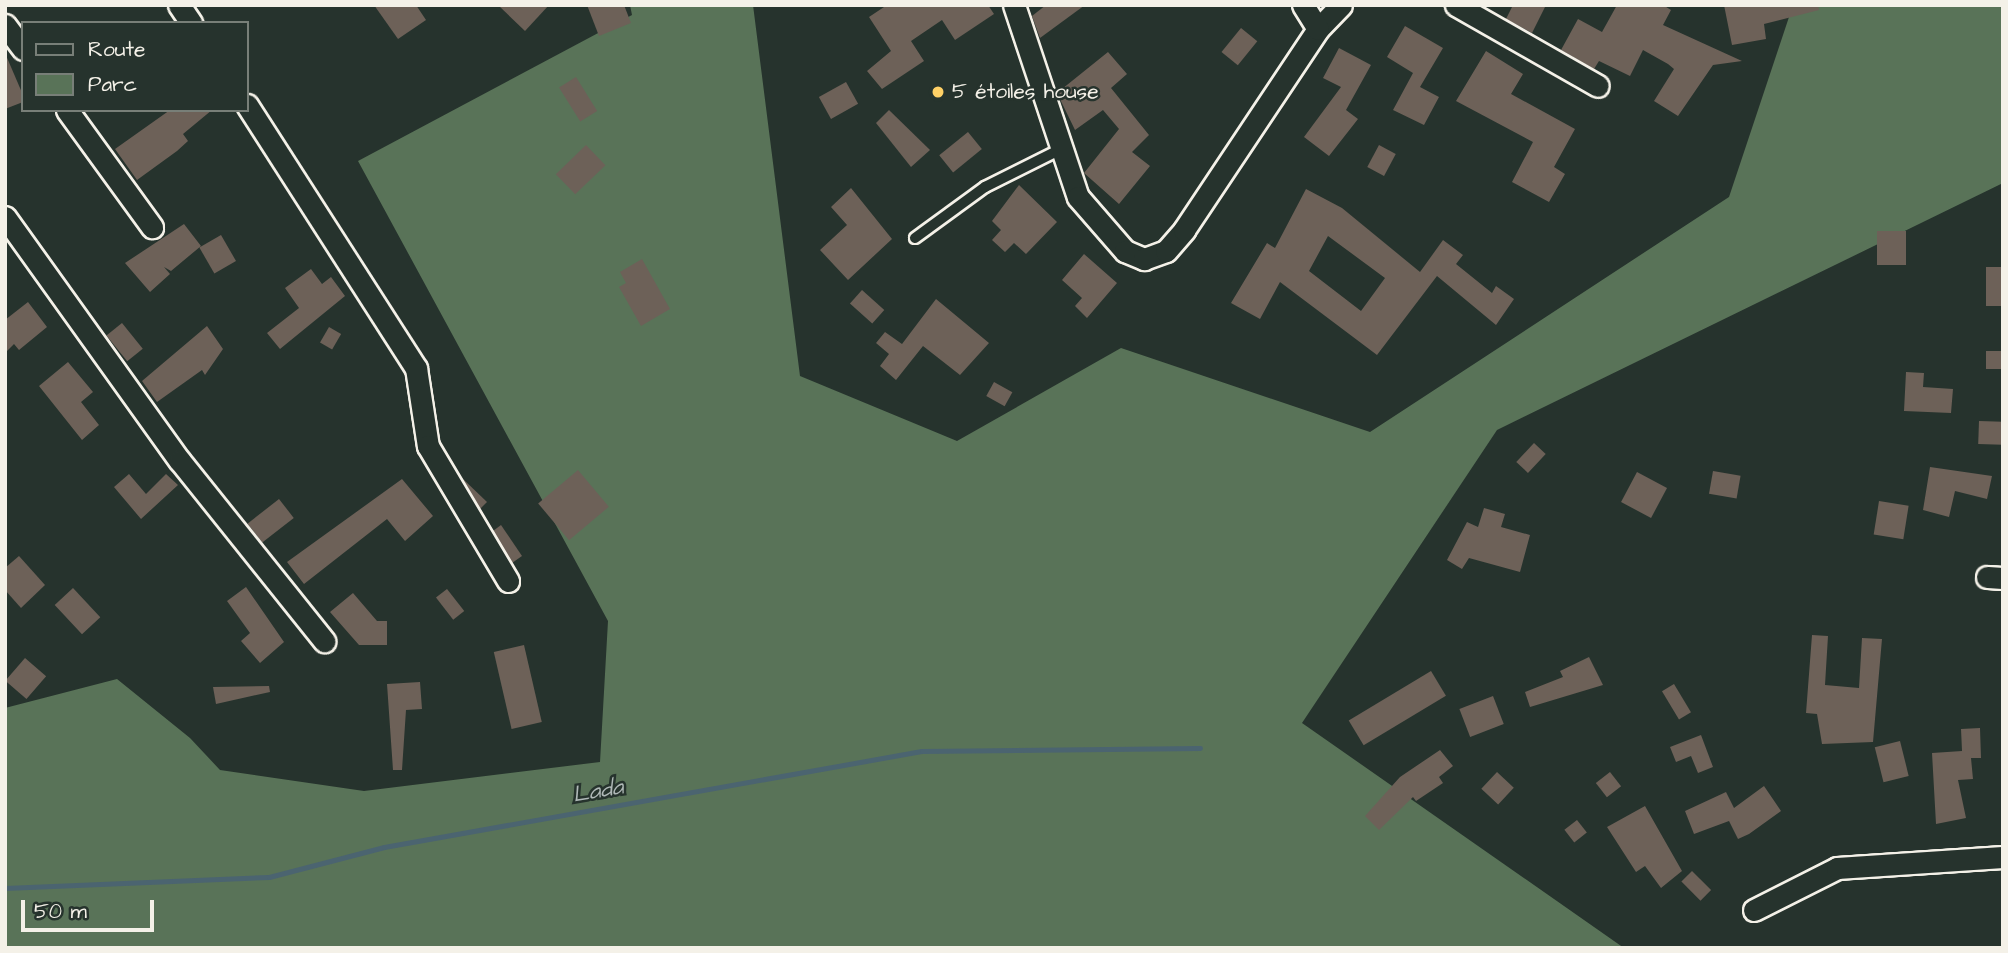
<!DOCTYPE html>
<html>
<head>
<meta charset="utf-8">
<style>
  body { margin:0 }
  #map { position:relative; width:2008px; height:953px; overflow:hidden; background:#26332d; font-family:"Architects Daughter",sans-serif }
  div>[style] { position:absolute }
  .green>* { inset:0; background:#597358 }
  .stream>* { height:5px; margin:-2.5px; padding:0 2.5px; transform-origin:2.5px; border-radius:2.5px; background:#4b6470 }
  .building>* { inset:0; background:#6d6158; transform-origin:0 0 }
  .roads { filter:drop-shadow(2px 0 #f4f1e8) drop-shadow(-2px 0 #f4f1e8) drop-shadow(0 2px #f4f1e8) drop-shadow(0 -2px #f4f1e8) }
  .lane>* { height:10px; margin:-5px; padding:0 5px; transform-origin:5px; border-radius:5px; background:#26332d }
  .street>* { height:21px; margin:-10.5px; padding:0 10.5px; transform-origin:10.5px; border-radius:10.5px; background:#26332d }
  .dots>* { width:19px; height:19px; translate:-50% -50%; box-sizing:border-box; border:4px solid #26332d; border-radius:50% }
  span { translate:-50% -50%; white-space:nowrap; text-align:center; line-height:1.15; -webkit-text-stroke:5px #26332d; paint-order:stroke }
  .poi-label { font-size:21px; color:#f4f1e8 }
  .left { translate:0 -50%; text-align:left }
  .water-label { font-size:23px; color:#b0b9b8; font-style:italic }
  .frame { position:absolute; inset:0; border:7px solid #f4f1e8; pointer-events:none }
  .legend { position:absolute; left:21px; top:21px; width:228px; height:91px; box-sizing:border-box; background:#26332d; border:2px solid #787f78; margin:0; padding:9px 12px; list-style:none; font-size:21px; color:#f4f1e8 }
  .legend li { display:flex; align-items:center; gap:14px; height:35px }
  .legend b { width:35px; border:2px solid #787f78 }
  .scale { position:absolute; left:21px; top:900px; width:133px; height:32px; box-sizing:border-box; border:4px solid #f4f1e8; border-top:0; padding-left:9px; font-size:21px; line-height:24px; white-space:nowrap; color:#f4f1e8; -webkit-text-stroke:5px #26332d; paint-order:stroke }
</style>
</head>
<body>
<div id="map">
  <div class="green">
    <i style="clip-path:polygon(630px 5px,753px 5px,800px 376px,957px 441px,1121px 348px,1370px 432px,1729px 197px,1793px 5px,2003px 5px,2003px 183px,1497px 430px,1302px 723px,1624px 948px,5px 948px,5px 708px,117px 679px,190px 738px,220px 770px,364px 791px,600px 762px,608px 621px,358px 161px,632px 15px)"></i>
  </div>
  <div class="stream">
    <i style="left:5px;top:888px;width:264px;rotate:-2.4deg"></i>
    <i style="left:269px;top:877px;width:119px;rotate:-14.6deg"></i>
    <i style="left:384px;top:847px;width:546px;rotate:-10.12deg"></i>
    <i style="left:922px;top:751px;width:278px;rotate:-0.6deg"></i>
  </div>
  <div class="building">
    <i style="clip-path:polygon(374px 5px,416px 5px,426px 20px,398px 39px)"></i>
    <i style="clip-path:polygon(498px 5px,549px 5px,525px 31px)"></i>
    <i style="clip-path:polygon(587px 5px,624px 5px,631px 23px,599px 36px)"></i>
    <i style="clip-path:polygon(887px 5px,988px 5px,994px 14px,955px 40px,942px 20px,911px 41px,924px 61px,882px 89px,867px 71px,891px 51px,869px 17px)"></i>
    <i style="clip-path:polygon(1046px 5px,1085px 5px,1040px 38px,1032px 16px)"></i>
    <i style="clip-path:polygon(1513px 5px,1546px 5px,1532px 33px,1506px 19px)"></i>
    <i style="clip-path:polygon(1617px 5px,1663px 5px,1671px 10px,1663px 25px,1742px 61px,1713px 65px,1678px 116px,1654px 101px,1674px 69px,1668px 64px,1643px 50px,1630px 76px,1599px 61px,1594px 69px,1561px 50px,1578px 19px,1602px 32px)"></i>
    <i style="clip-path:polygon(1724px 5px,1818px 5px,1819px 10px,1764px 24px,1766px 39px,1732px 45px)"></i>
    <i style="clip-path:polygon(1405px 26px,1443px 48px,1420px 87px,1439px 97px,1424px 125px,1393px 110px,1413px 73px,1387px 57px)"></i>
    <i style="left:1241px;top:28px;width:21px;height:31px;rotate:39deg"></i>
    <i style="clip-path:polygon(1339px 48px,1371px 65px,1346px 110px,1358px 119px,1329px 156px,1304px 137px,1341px 87px,1323px 78px)"></i>
    <i style="clip-path:polygon(1486px 51px,1523px 74px,1511px 94px,1575px 129px,1554px 167px,1565px 174px,1549px 202px,1512px 182px,1533px 142px,1456px 101px)"></i>
    <i style="clip-path:polygon(1108px 52px,1127px 74px,1111px 88px,1149px 135px,1132px 152px,1150px 166px,1119px 204px,1084px 173px,1119px 129px,1103px 110px,1075px 130px,1057px 93px)"></i>
    <i style="clip-path:polygon(5px 53px,23px 95px,23px 102px,5px 109px)"></i>
    <i style="left:576px;top:77px;width:40px;height:20px;rotate:58deg"></i>
    <i style="left:846px;top:82px;width:25px;height:31px;rotate:61deg"></i>
    <i style="clip-path:polygon(170px 110px,212px 110px,183px 134px,188px 141px,177px 151px,137px 180px,115px 149px)"></i>
    <i style="clip-path:polygon(889px 110px,930px 150px,911px 167px,876px 123px)"></i>
    <i style="left:968px;top:132px;width:22px;height:37px;rotate:51deg"></i>
    <i style="left:586px;top:145px;width:28px;height:42px;rotate:46deg"></i>
    <i style="left:1379px;top:145px;width:19px;height:25px;rotate:28deg"></i>
    <i style="clip-path:polygon(1019px 185px,1057px 222px,1026px 254px,1014px 243px,1005px 252px,992px 240px,1001px 230px,992px 221px)"></i>
    <i style="clip-path:polygon(851px 188px,892px 239px,848px 280px,820px 250px,847px 225px,831px 207px)"></i>
    <i style="clip-path:polygon(evenodd,1306px 189px,1342px 208px,1420px 272px,1443px 240px,1463px 255px,1456px 264px,1492px 293px,1496px 286px,1514px 299px,1496px 325px,1437px 276px,1377px 355px,1280px 282px,1260px 319px,1231px 303px,1267px 243px,1275px 248px,1306px 189px,1328px 236px,1385px 278px,1361px 311px,1309px 271px,1328px 236px)"></i>
    <i style="clip-path:polygon(184px 224px,201px 246px,171px 271px,164px 267px,170px 274px,150px 292px,125px 263px)"></i>
    <i style="left:1906px;top:231px;width:34px;height:29px;rotate:90deg"></i>
    <i style="left:221px;top:235px;width:30px;height:25px;rotate:60deg"></i>
    <i style="clip-path:polygon(1084px 254px,1117px 283px,1087px 318px,1075px 306px,1082px 298px,1062px 280px)"></i>
    <i style="clip-path:polygon(642px 259px,670px 309px,641px 326px,619px 287px,626px 283px,620px 272px)"></i>
    <i style="left:1986px;top:267px;width:17px;height:39px"></i>
    <i style="clip-path:polygon(311px 269px,322px 284px,331px 277px,345px 296px,280px 349px,267px 333px,299px 308px,285px 288px)"></i>
    <i style="left:862px;top:290px;width:30px;height:18px;rotate:42deg"></i>
    <i style="clip-path:polygon(936px 299px,989px 343px,960px 375px,923px 346px,896px 380px,880px 366px,889px 354px,876px 343px,885px 332px,902px 344px)"></i>
    <i style="clip-path:polygon(28px 302px,47px 327px,19px 350px,14px 344px,5px 353px,5px 320px)"></i>
    <i style="left:122px;top:323px;width:33px;height:20px;rotate:51deg"></i>
    <i style="clip-path:polygon(207px 326px,223px 349px,205px 375px,202px 370px,157px 402px,142px 381px)"></i>
    <i style="left:329px;top:327px;width:14px;height:18px;rotate:30deg"></i>
    <i style="left:1986px;top:351px;width:17px;height:18px"></i>
    <i style="clip-path:polygon(68px 362px,93px 392px,81px 402px,99px 425px,82px 440px,39px 386px)"></i>
    <i style="clip-path:polygon(1906px 372px,1924px 373px,1923px 387px,1953px 389px,1951px 413px,1904px 411px)"></i>
    <i style="left:994px;top:382px;width:21px;height:16px;rotate:29deg"></i>
    <i style="left:1979px;top:421px;width:24px;height:23px;rotate:2deg"></i>
    <i style="left:1534px;top:443px;width:16px;height:26px;rotate:43deg"></i>
    <i style="clip-path:polygon(1930px 467px,1992px 476px,1987px 499px,1955px 491px,1949px 517px,1923px 510px)"></i>
    <i style="left:578px;top:470px;width:48px;height:52px;rotate:50deg"></i>
    <i style="left:1713px;top:471px;width:28px;height:23px;rotate:10deg"></i>
    <i style="left:1637px;top:472px;width:34px;height:34px;rotate:28deg"></i>
    <i style="clip-path:polygon(129px 474px,146px 494px,166px 474px,178px 485px,141px 519px,114px 487px)"></i>
    <i style="clip-path:polygon(402px 479px,433px 516px,405px 541px,387px 519px,304px 584px,287px 562px)"></i>
    <i style="clip-path:polygon(463px 479px,487px 502px,480px 509px)"></i>
    <i style="left:279px;top:499px;width:24px;height:40px;rotate:52deg"></i>
    <i style="left:1879px;top:501px;width:30px;height:34px;rotate:9deg"></i>
    <i style="clip-path:polygon(1484px 508px,1505px 514px,1501px 527px,1530px 535px,1520px 572px,1469px 558px,1462px 569px,1447px 560px,1467px 522px,1478px 527px)"></i>
    <i style="clip-path:polygon(501px 525px,522px 556px,512px 563px,493px 531px)"></i>
    <i style="clip-path:polygon(19px 556px,45px 585px,21px 608px,5px 590px,5px 568px)"></i>
    <i style="clip-path:polygon(246px 587px,284px 642px,260px 663px,241px 641px,250px 633px,227px 601px)"></i>
    <i style="left:73px;top:588px;width:40px;height:25px;rotate:47deg"></i>
    <i style="left:447px;top:589px;width:28px;height:14px;rotate:52deg"></i>
    <i style="clip-path:polygon(353px 593px,377px 621px,387px 621px,387px 645px,359px 645px,330px 612px)"></i>
    <i style="clip-path:polygon(1812px 635px,1828px 636px,1825px 685px,1859px 688px,1862px 638px,1882px 639px,1873px 742px,1822px 744px,1817px 714px,1806px 713px)"></i>
    <i style="left:524px;top:645px;width:79px;height:31px;rotate:77deg"></i>
    <i style="clip-path:polygon(1589px 657px,1603px 685px,1530px 707px,1525px 692px,1563px 677px,1560px 671px)"></i>
    <i style="left:25px;top:658px;width:28px;height:30px;rotate:41deg"></i>
    <i style="left:1431px;top:671px;width:29px;height:96px;rotate:59deg"></i>
    <i style="clip-path:polygon(420px 682px,422px 709px,406px 710px,402px 770px,393px 770px,387px 684px)"></i>
    <i style="left:1674px;top:684px;width:33px;height:14px;rotate:59deg"></i>
    <i style="clip-path:polygon(269px 686px,270px 692px,216px 704px,213px 687px)"></i>
    <i style="left:1493px;top:696px;width:30px;height:36px;rotate:69deg"></i>
    <i style="clip-path:polygon(1980px 728px,1981px 758px,1971px 758px,1973px 779px,1958px 780px,1966px 818px,1936px 824px,1932px 753px,1962px 751px,1961px 729px)"></i>
    <i style="clip-path:polygon(1701px 735px,1713px 767px,1698px 773px,1691px 756px,1676px 762px,1670px 747px)"></i>
    <i style="left:1900px;top:741px;width:36px;height:26px;rotate:76deg"></i>
    <i style="clip-path:polygon(1440px 750px,1453px 766px,1439px 777px,1443px 783px,1416px 801px,1413px 797px,1379px 830px,1365px 816px,1400px 777px)"></i>
    <i style="left:1497px;top:772px;width:23px;height:23px;rotate:43deg"></i>
    <i style="left:1610px;top:772px;width:18px;height:18px;rotate:52deg"></i>
    <i style="clip-path:polygon(1764px 786px,1781px 811px,1749px 834px,1738px 839px,1729px 821px,1694px 834px,1685px 811px,1726px 792px,1734px 808px)"></i>
    <i style="clip-path:polygon(1645px 806px,1682px 871px,1661px 888px,1645px 866px,1636px 872px,1607px 827px)"></i>
    <i style="left:1577px;top:820px;width:16px;height:16px;rotate:52deg"></i>
    <i style="left:1692px;top:871px;width:27px;height:15px;rotate:45deg"></i>
  </div>
  <div class="roads">
    <div class="lane">
      <i style="left:915px;top:238px;width:87px;rotate:-36.1deg"></i>
      <i style="left:985px;top:187px;width:80px;rotate:-26.6deg"></i>
    </div>
    <div class="street">
      <i style="left:179px;top:5px;width:22px;rotate:56deg"></i>
      <i style="left:1014px;top:5px;width:202px;rotate:71.6deg"></i>
      <i style="left:1078px;top:197px;width:72px;rotate:49deg"></i>
      <i style="left:1125px;top:251px;width:21px;rotate:23deg"></i>
      <i style="left:1144px;top:259px;width:23px;rotate:-20deg"></i>
      <i style="left:1166px;top:251px;width:28px;rotate:-49deg"></i>
      <i style="left:1184px;top:230px;width:242px;rotate:-56.3deg"></i>
      <i style="left:1318px;top:29px;width:33px;rotate:-46deg"></i>
      <i style="left:1303px;top:5px;width:28px;rotate:58deg"></i>
      <i style="left:1456px;top:5px;width:163px;rotate:29.7deg"></i>
      <i style="left:5px;top:25px;width:30px;rotate:53deg"></i>
      <i style="left:247px;top:105px;width:313px;rotate:57.3deg"></i>
      <i style="left:416px;top:368px;width:79px;rotate:81.3deg"></i>
      <i style="left:428px;top:446px;width:157px;rotate:59.3deg"></i>
      <i style="left:67px;top:110px;width:145px;rotate:54deg"></i>
      <i style="left:5px;top:217px;width:300px;rotate:54.4deg"></i>
      <i style="left:180px;top:461px;width:231px;rotate:51.3deg"></i>
      <i style="left:1987px;top:577px;width:16px;rotate:4deg"></i>
      <i style="left:1754px;top:910px;width:93px;rotate:-26.8deg"></i>
      <i style="left:1837px;top:868px;width:166px;rotate:-3.8deg"></i>
    </div>
  </div>
  <div class="dots">
    <i style="left:938px;top:92px;background:#ffd166"></i>
  </div>
  <div class="poi-label">
    <span class="left" style="left:952px;top:92px">5 étoiles house</span>
  </div>
  <div class="water-label">
    <span style="left:598px;top:791px;rotate:-10deg">Lada</span>
  </div>
  <div class="frame"></div>
  <ul class="legend">
  <li><b style="height:9px;background:#26332d"></b>Route</li>
  <li><b style="height:19px;background:#597358"></b>Parc</li>
  </ul>
  <div class="scale">50 m</div>
</div>
</body>
</html>
